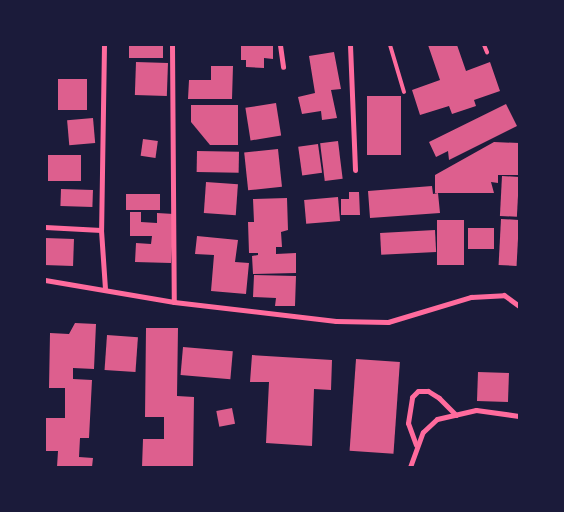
<!DOCTYPE html>
<html>
<head>
<meta charset="utf-8">
<style>
  body { margin:0 }
  #map { position:relative; width:564px; height:512px; overflow:hidden; background:#1b1b3a; font-family:"Varela Round",sans-serif }
  div>[style] { position:absolute }
  .building>* { inset:0; background:#dd5f8e; transform-origin:0 0 }
  .service>* { height:4px; margin:-2px; padding:0 2px; transform-origin:2px; border-radius:2px; background:#ff6b9d }
  .minor>* { height:5px; margin:-2.5px; padding:0 2.5px; transform-origin:2.5px; border-radius:2.5px; background:#ff6b9d }
  span { translate:-50% -50%; white-space:nowrap; text-align:center; line-height:1.15; -webkit-text-stroke:5px #1b1b3a; paint-order:stroke }
  .frame { position:absolute; inset:0; border:46px solid #1b1b3a; pointer-events:none }
</style>
</head>
<body>
<div id="map">
  <div class="building">
    <i style="left:129px;top:45px;width:34px;height:13px"></i>
    <i style="clip-path:polygon(241px 45px,273px 45px,273px 59px,264px 58px,264px 68px,246px 67px,246px 60px,241px 60px)"></i>
    <i style="clip-path:polygon(428px 45px,457px 45px,466px 71px,490px 62px,500px 91px,474px 100px,476px 106px,452px 114px,449px 106px,420px 115px,412px 90px,440px 80px)"></i>
    <i style="clip-path:polygon(334px 52px,341px 89px,331px 90px,337px 118px,322px 120px,321px 111px,302px 114px,298px 97px,315px 93px,309px 56px)"></i>
    <i style="left:136px;top:62px;width:32px;height:33px;rotate:2deg"></i>
    <i style="clip-path:polygon(211px 66px,233px 66px,232px 99px,188px 99px,189px 80px,211px 80px)"></i>
    <i style="left:58px;top:79px;width:29px;height:31px"></i>
    <i style="left:367px;top:96px;width:34px;height:59px"></i>
    <i style="left:276px;top:103px;width:33px;height:31px;rotate:81deg"></i>
    <i style="clip-path:polygon(506px 104px,517px 126px,449px 160px,448px 151px,436px 157px,429px 142px)"></i>
    <i style="clip-path:polygon(191px 105px,238px 105px,238px 145px,210px 145px,191px 122px)"></i>
    <i style="left:93px;top:118px;width:25px;height:26px;rotate:85deg"></i>
    <i style="left:143px;top:139px;width:15px;height:17px;rotate:8deg"></i>
    <i style="left:338px;top:141px;width:38px;height:18px;rotate:83deg"></i>
    <i style="clip-path:polygon(494px 142px,519px 143px,519px 175px,498px 175px,498px 183px,491px 182px,494px 193px,435px 193px,435px 175px)"></i>
    <i style="left:318px;top:144px;width:29px;height:20px;rotate:82deg"></i>
    <i style="left:278px;top:149px;width:38px;height:34px;rotate:84deg"></i>
    <i style="left:197px;top:151px;width:42px;height:21px;rotate:1deg"></i>
    <i style="left:48px;top:155px;width:33px;height:26px"></i>
    <i style="left:502px;top:176px;width:17px;height:40px;rotate:3deg"></i>
    <i style="left:206px;top:182px;width:32px;height:31px;rotate:4deg"></i>
    <i style="clip-path:polygon(432px 186px,433px 194px,438px 193px,440px 213px,370px 218px,368px 191px)"></i>
    <i style="left:61px;top:189px;width:32px;height:17px;rotate:2deg"></i>
    <i style="clip-path:polygon(349px 192px,359px 192px,360px 215px,341px 215px,341px 199px,349px 199px)"></i>
    <i style="left:126px;top:194px;width:34px;height:16px"></i>
    <i style="left:338px;top:197px;width:24px;height:34px;rotate:85deg"></i>
    <i style="clip-path:polygon(287px 198px,288px 230px,281px 232px,282px 247px,276px 247px,276px 254px,296px 253px,296px 273px,253px 274px,252px 256px,258px 255px,258px 253px,249px 253px,248px 222px,254px 222px,253px 199px)"></i>
    <i style="clip-path:polygon(130px 212px,141px 212px,141px 222px,157px 223px,157px 213px,174px 214px,171px 263px,135px 262px,136px 243px,151px 244px,152px 236px,130px 236px)"></i>
    <i style="left:501px;top:219px;width:18px;height:46px;rotate:3deg"></i>
    <i style="left:437px;top:220px;width:27px;height:45px"></i>
    <i style="left:468px;top:228px;width:26px;height:21px"></i>
    <i style="left:435px;top:230px;width:22px;height:55px;rotate:87deg"></i>
    <i style="clip-path:polygon(197px 236px,238px 240px,235px 262px,249px 263px,246px 294px,211px 291px,214px 255px,195px 254px)"></i>
    <i style="left:45px;top:238px;width:29px;height:27px;rotate:2deg"></i>
    <i style="clip-path:polygon(254px 275px,296px 276px,295px 306px,275px 306px,276px 298px,253px 297px)"></i>
    <i style="clip-path:polygon(75px 323px,96px 324px,94px 369px,73px 368px,73px 379px,92px 380px,89px 438px,80px 438px,79px 457px,93px 458px,92px 467px,57px 467px,58px 451px,45px 451px,45px 418px,65px 418px,65px 388px,49px 388px,50px 333px,69px 334px)"></i>
    <i style="clip-path:polygon(146px 328px,178px 328px,177px 396px,194px 397px,193px 467px,142px 467px,143px 439px,164px 439px,164px 417px,145px 417px)"></i>
    <i style="left:107px;top:335px;width:31px;height:35px;rotate:4deg"></i>
    <i style="left:183px;top:347px;width:50px;height:28px;rotate:5deg"></i>
    <i style="clip-path:polygon(252px 355px,332px 360px,331px 390px,314px 389px,312px 446px,266px 443px,269px 382px,250px 382px)"></i>
    <i style="left:356px;top:359px;width:44px;height:92px;rotate:4deg"></i>
    <i style="left:478px;top:372px;width:31px;height:29px;rotate:2deg"></i>
    <i style="left:232px;top:408px;width:16px;height:16px;rotate:79deg"></i>
  </div>
  <div class="service">
    <i style="left:390px;top:45px;width:49px;rotate:73.4deg"></i>
    <i style="left:484px;top:45px;width:8px;rotate:67deg"></i>
  </div>
  <div class="minor">
    <i style="left:104px;top:45px;width:185px;rotate:90.9deg"></i>
    <i style="left:101px;top:230px;width:58px;rotate:86.1deg"></i>
    <i style="left:172px;top:45px;width:257px;rotate:89.6deg"></i>
    <i style="left:280px;top:45px;width:22px;rotate:82deg"></i>
    <i style="left:350px;top:45px;width:125px;rotate:87.7deg"></i>
    <i style="left:45px;top:227px;width:56px;rotate:3.1deg"></i>
    <i style="left:45px;top:280px;width:131px;rotate:9.7deg"></i>
    <i style="left:174px;top:302px;width:163px;rotate:6.7deg"></i>
    <i style="left:336px;top:321px;width:52px;rotate:1.1deg"></i>
    <i style="left:388px;top:322px;width:87px;rotate:-16.8deg"></i>
    <i style="left:471px;top:297px;width:33px;rotate:-3deg"></i>
    <i style="left:504px;top:295px;width:19px;rotate:36deg"></i>
    <i style="left:416px;top:445px;width:23px;rotate:-110deg"></i>
    <i style="left:408px;top:423px;width:26px;rotate:-81deg"></i>
    <i style="left:412px;top:397px;width:8px;rotate:-45deg"></i>
    <i style="left:418px;top:391px;width:10px"></i>
    <i style="left:428px;top:391px;width:13px;rotate:32deg"></i>
    <i style="left:439px;top:398px;width:24px;rotate:45deg"></i>
    <i style="left:410px;top:467px;width:37px;rotate:-70deg"></i>
    <i style="left:423px;top:432px;width:19px;rotate:-43deg"></i>
    <i style="left:437px;top:419px;width:40px;rotate:-13deg"></i>
    <i style="left:476px;top:410px;width:43px;rotate:7.9deg"></i>
  </div>
  <div class="frame"></div>
</div>
</body>
</html>
